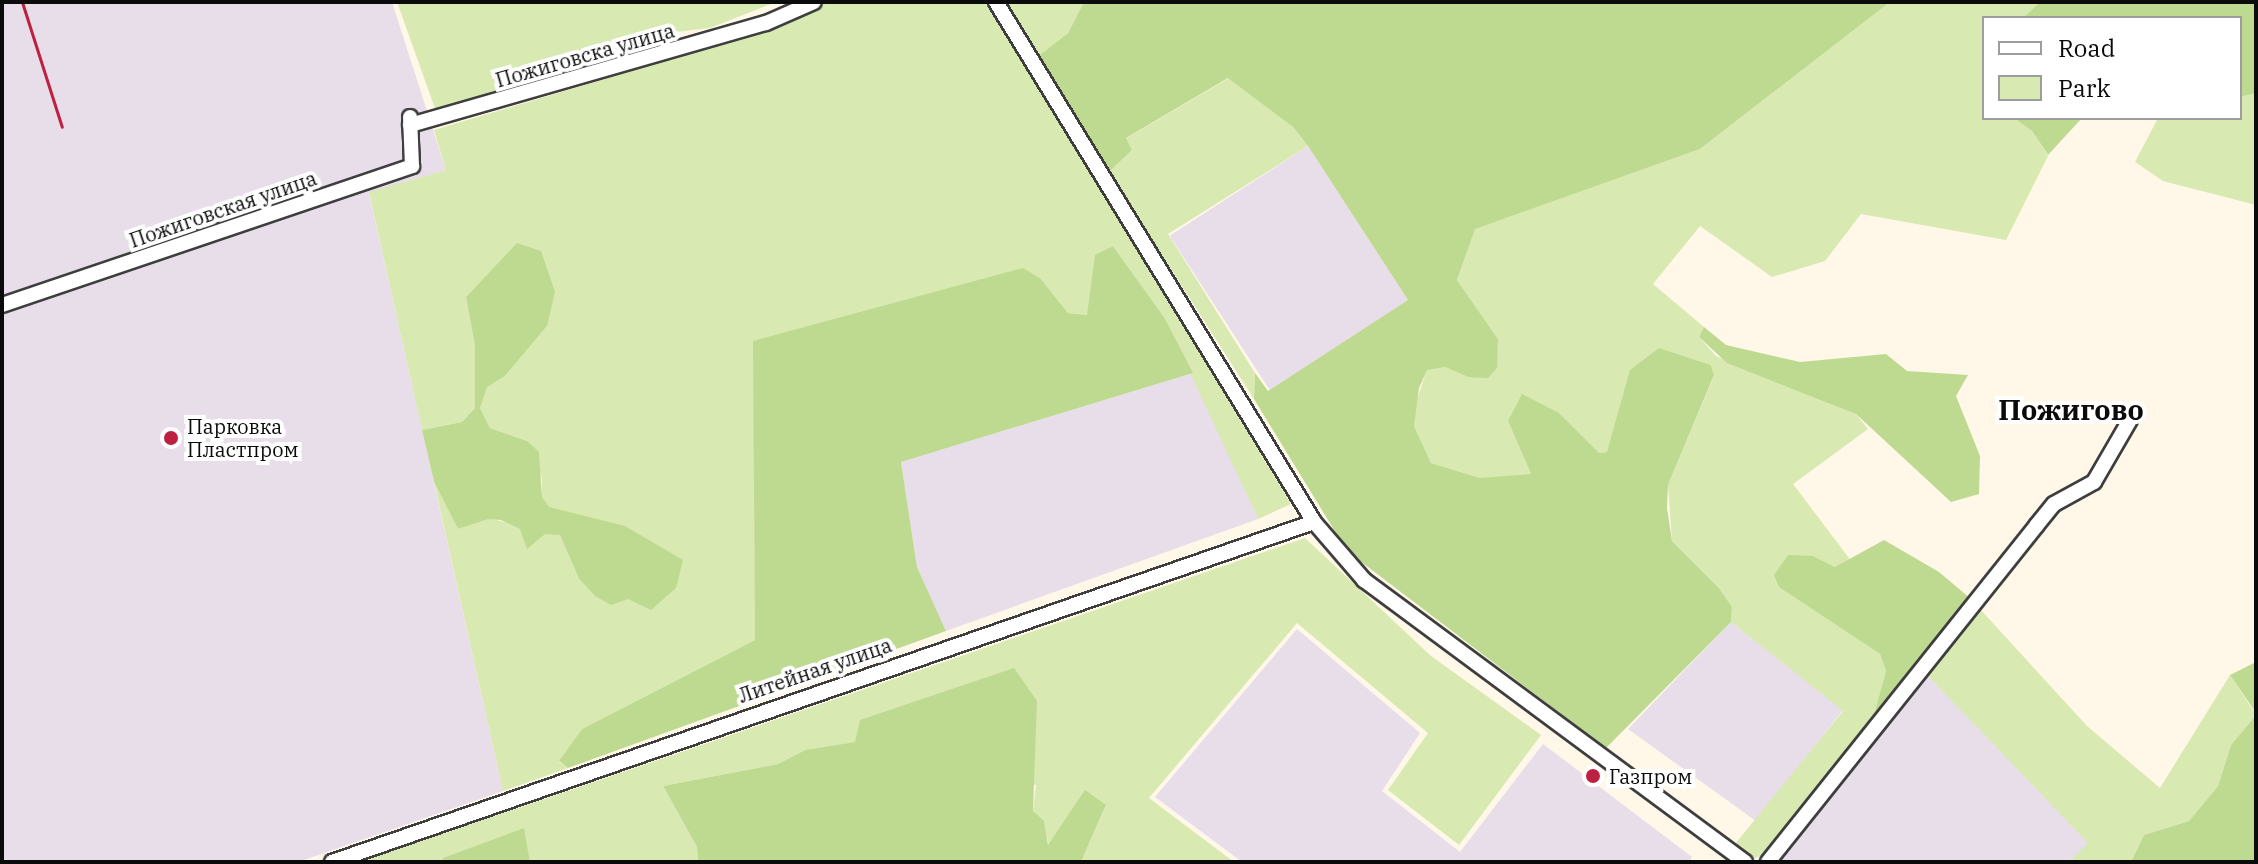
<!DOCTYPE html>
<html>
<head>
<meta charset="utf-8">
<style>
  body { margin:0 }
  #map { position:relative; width:2258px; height:864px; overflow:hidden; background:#fff7e8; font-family:"IBM Plex Serif",serif }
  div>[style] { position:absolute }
  .industrial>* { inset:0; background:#e7deea; transform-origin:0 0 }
  .green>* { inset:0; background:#d8e9b2 }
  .forest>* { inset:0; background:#beda91 }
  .roads { filter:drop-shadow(2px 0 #3e3e3e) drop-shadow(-2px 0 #3e3e3e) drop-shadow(0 2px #3e3e3e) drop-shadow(0 -2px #3e3e3e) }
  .minor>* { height:14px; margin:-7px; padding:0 7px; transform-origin:7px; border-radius:7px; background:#fff }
  .rail>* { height:3px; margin:-1.5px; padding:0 1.5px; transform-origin:1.5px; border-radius:1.5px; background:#bd2142 }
  .dots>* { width:22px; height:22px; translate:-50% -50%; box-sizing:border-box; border:4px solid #fff; border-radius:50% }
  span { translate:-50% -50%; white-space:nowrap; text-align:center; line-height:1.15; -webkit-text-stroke:8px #fff; paint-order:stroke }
  .street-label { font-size:20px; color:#0b0b0b }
  .poi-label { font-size:20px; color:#0b0b0b }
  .left { translate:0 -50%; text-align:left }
  .district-label { font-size:28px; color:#0b0b0b; font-weight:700 }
  .frame { position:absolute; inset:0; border:4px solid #0b0b0b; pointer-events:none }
  .legend { position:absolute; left:1982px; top:16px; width:260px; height:104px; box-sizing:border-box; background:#fff; border:2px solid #9d9d9d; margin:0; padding:10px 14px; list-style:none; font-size:24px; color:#0b0b0b }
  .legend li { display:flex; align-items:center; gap:16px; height:40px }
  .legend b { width:40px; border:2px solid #9d9d9d }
</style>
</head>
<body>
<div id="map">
  <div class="industrial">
    <i style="clip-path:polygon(2px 2px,392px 2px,446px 170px,369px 193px,503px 791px,298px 862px,2px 862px)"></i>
    <i style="left:1308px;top:146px;width:184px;height:165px;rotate:57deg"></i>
    <i style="clip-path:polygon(1193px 373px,1258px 519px,946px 631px,917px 567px,901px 462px)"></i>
    <i style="clip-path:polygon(1731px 622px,1843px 710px,1756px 821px,1628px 729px)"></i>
    <i style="clip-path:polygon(1297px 629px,1420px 733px,1382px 791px,1460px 852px,1543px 744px,1692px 857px,1689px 862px,1242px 862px,1155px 797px)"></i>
    <i style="clip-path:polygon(1924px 672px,2089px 843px,2069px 862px,1776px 862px)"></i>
  </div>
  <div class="green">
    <i style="clip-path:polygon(397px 2px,776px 2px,710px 28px,668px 33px,619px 61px,437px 114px)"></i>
    <i style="clip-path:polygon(830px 2px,986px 2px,1291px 504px,1258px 519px,1164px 317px,1113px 246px,1095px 256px,1088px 315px,1068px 313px,1041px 279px,754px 341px,755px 640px,582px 729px,559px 762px,568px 768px,503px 791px,434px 482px,458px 529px,488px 518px,560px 535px,579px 579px,595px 596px,542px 497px,542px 478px,527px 441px,490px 428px,480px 408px,486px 387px,505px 376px,547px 326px,517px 244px,466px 297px,475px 346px,475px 408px,462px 422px,422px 430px,369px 192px,446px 170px,434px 130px,752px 35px)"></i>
    <i style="clip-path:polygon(1005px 2px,1084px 2px,1068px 33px,1037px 57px)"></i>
    <i style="clip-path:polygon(1890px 2px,2040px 2px,2023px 18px,1984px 18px,1984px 118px,2014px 118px,2032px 131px,2048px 156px,2006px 240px,1861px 214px,1825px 261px,1772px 277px,1700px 226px,1653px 284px,1704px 327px,1699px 337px,1716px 356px,1856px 414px,1868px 429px,1793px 484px,1852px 562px,1835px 567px,1813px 556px,1780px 587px,1880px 654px,1886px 671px,1879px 697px,1872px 722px,1772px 850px,1755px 858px,1735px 844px,1843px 711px,1731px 622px,1732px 607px,1719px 588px,1672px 541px,1668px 485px,1714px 376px,1711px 365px,1676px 354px,1616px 429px,1607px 452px,1599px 453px,1585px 443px,1559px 413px,1508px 421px,1531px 474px,1508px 479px,1480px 478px,1431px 463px,1414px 426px,1415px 406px,1427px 369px,1445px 367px,1468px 377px,1498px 339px,1457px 280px,1475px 228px,1700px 149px)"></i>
    <i style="clip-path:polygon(1229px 78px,1293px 127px,1308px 146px,1168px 234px,1255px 373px,1254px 399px,1109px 172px,1132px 150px,1125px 139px)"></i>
    <i style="clip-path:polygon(2256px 93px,2256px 205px,2163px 181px,2135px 162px,2158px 118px,2240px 118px,2240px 97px)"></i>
    <i style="clip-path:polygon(1305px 538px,1431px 656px,1541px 735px,1459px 845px,1388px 790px,1428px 733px,1297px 623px,1149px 798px,1234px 862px,1081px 862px,1106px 806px,1049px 847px,1044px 822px,1033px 811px,1036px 785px,856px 742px,805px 750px,778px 764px,663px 786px,697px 847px,698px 862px,530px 862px,523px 829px,444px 858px,443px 862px,361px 862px)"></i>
    <i style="clip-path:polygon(1979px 608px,2087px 726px,2160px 788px,2230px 675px,2256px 715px,2231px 745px,2218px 786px,2189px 821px,2144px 835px,2131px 862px,2069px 862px,2088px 843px,1924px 672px)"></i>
  </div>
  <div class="forest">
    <i style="clip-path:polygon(1084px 2px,1890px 2px,1700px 149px,1475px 229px,1457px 280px,1498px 339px,1497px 368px,1488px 378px,1468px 377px,1445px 367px,1427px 370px,1419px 388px,1414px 426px,1431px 463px,1480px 478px,1531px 474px,1508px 421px,1522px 394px,1559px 413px,1599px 453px,1607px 452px,1630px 370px,1659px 348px,1711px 365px,1714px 375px,1668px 485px,1667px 508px,1672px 541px,1719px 588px,1732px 607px,1731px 622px,1606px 748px,1347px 551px,1254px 399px,1255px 373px,1268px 391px,1408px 300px,1308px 146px,1293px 127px,1228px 78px,1126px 138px,1132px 150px,1109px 172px,1037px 57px,1068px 33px)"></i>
    <i style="clip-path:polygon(2040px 2px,2256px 2px,2256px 93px,2240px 97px,2240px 18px,2023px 18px)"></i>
    <i style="clip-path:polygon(2014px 118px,2082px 118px,2048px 155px,2032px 131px)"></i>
    <i style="clip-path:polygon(517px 243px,541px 251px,555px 292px,547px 326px,505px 376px,487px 387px,480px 408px,490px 428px,527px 441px,539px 452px,542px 497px,549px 507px,625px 526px,683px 560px,676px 588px,651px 610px,628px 599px,611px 605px,595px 596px,579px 579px,560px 535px,545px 534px,527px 549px,520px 529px,501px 520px,488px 519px,458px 529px,434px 482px,422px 430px,462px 422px,475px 408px,475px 346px,466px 297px)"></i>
    <i style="clip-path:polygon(1113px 246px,1164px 317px,1193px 373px,901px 462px,917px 567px,946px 631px,568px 768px,559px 761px,582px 729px,755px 640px,753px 341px,1023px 268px,1041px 279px,1068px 313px,1087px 315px,1095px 255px)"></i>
    <i style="clip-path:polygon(1704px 327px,1726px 345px,1800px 362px,1886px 354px,1907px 371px,1968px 375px,1956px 396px,1980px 456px,1979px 494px,1951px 502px,1856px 414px,1727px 363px,1699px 337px)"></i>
    <i style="clip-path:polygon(1884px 540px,1939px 572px,1971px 599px,1872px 722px,1886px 671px,1880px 654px,1779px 587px,1774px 575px,1788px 555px,1813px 556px,1835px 567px)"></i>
    <i style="clip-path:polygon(2256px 662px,2256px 713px,2230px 675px)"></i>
    <i style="clip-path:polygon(1014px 668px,1037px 701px,1033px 811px,1044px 821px,1048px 845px,1085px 790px,1106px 805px,1081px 862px,698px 862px,697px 847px,663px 786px,778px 764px,805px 750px,855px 742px,860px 720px)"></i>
    <i style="clip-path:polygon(2256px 715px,2256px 862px,2131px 862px,2144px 835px,2189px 821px,2218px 786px,2231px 745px)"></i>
    <i style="clip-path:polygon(524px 828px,530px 862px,443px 862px,443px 858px)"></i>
  </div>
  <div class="roads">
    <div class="minor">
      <i style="left:996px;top:2px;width:610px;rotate:58.55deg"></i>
      <i style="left:1314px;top:522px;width:77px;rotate:49.2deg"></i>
      <i style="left:1364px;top:580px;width:474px;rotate:36.5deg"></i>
      <i style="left:410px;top:125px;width:370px;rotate:-16deg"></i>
      <i style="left:766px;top:23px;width:52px;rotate:-23.6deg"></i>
      <i style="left:2px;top:305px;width:433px;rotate:-18.7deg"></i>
      <i style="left:412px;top:166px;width:49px;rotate:-92.3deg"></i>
      <i style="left:332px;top:862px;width:1039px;rotate:-19.1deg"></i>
      <i style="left:1768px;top:862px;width:430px;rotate:-51.4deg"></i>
      <i style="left:2036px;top:526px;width:28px;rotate:-51deg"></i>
      <i style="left:2054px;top:504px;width:46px;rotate:-28.8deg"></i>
      <i style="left:2094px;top:482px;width:72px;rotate:-59.9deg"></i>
    </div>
  </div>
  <div class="rail">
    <i style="left:22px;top:2px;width:131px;rotate:72.3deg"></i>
  </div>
  <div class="dots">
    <i style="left:171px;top:438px;background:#bd2142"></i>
    <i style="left:1593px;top:776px;background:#bd2142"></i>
  </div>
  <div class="street-label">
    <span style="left:585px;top:55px;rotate:-16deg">Пожиговска улица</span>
    <span style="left:223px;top:209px;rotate:-19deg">Пожиговская улица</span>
    <span style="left:815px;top:670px;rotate:-19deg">Литейная улица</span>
  </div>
  <div class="poi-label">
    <span class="left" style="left:187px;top:438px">Парковка<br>Пластпром</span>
    <span class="left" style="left:1609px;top:776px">Газпром</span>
  </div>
  <div class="district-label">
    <span style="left:2071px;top:410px">Пожигово</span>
  </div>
  <div class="frame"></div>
  <ul class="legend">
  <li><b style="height:10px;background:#fff"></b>Road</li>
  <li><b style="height:22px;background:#d8e9b2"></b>Park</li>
  </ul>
</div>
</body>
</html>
